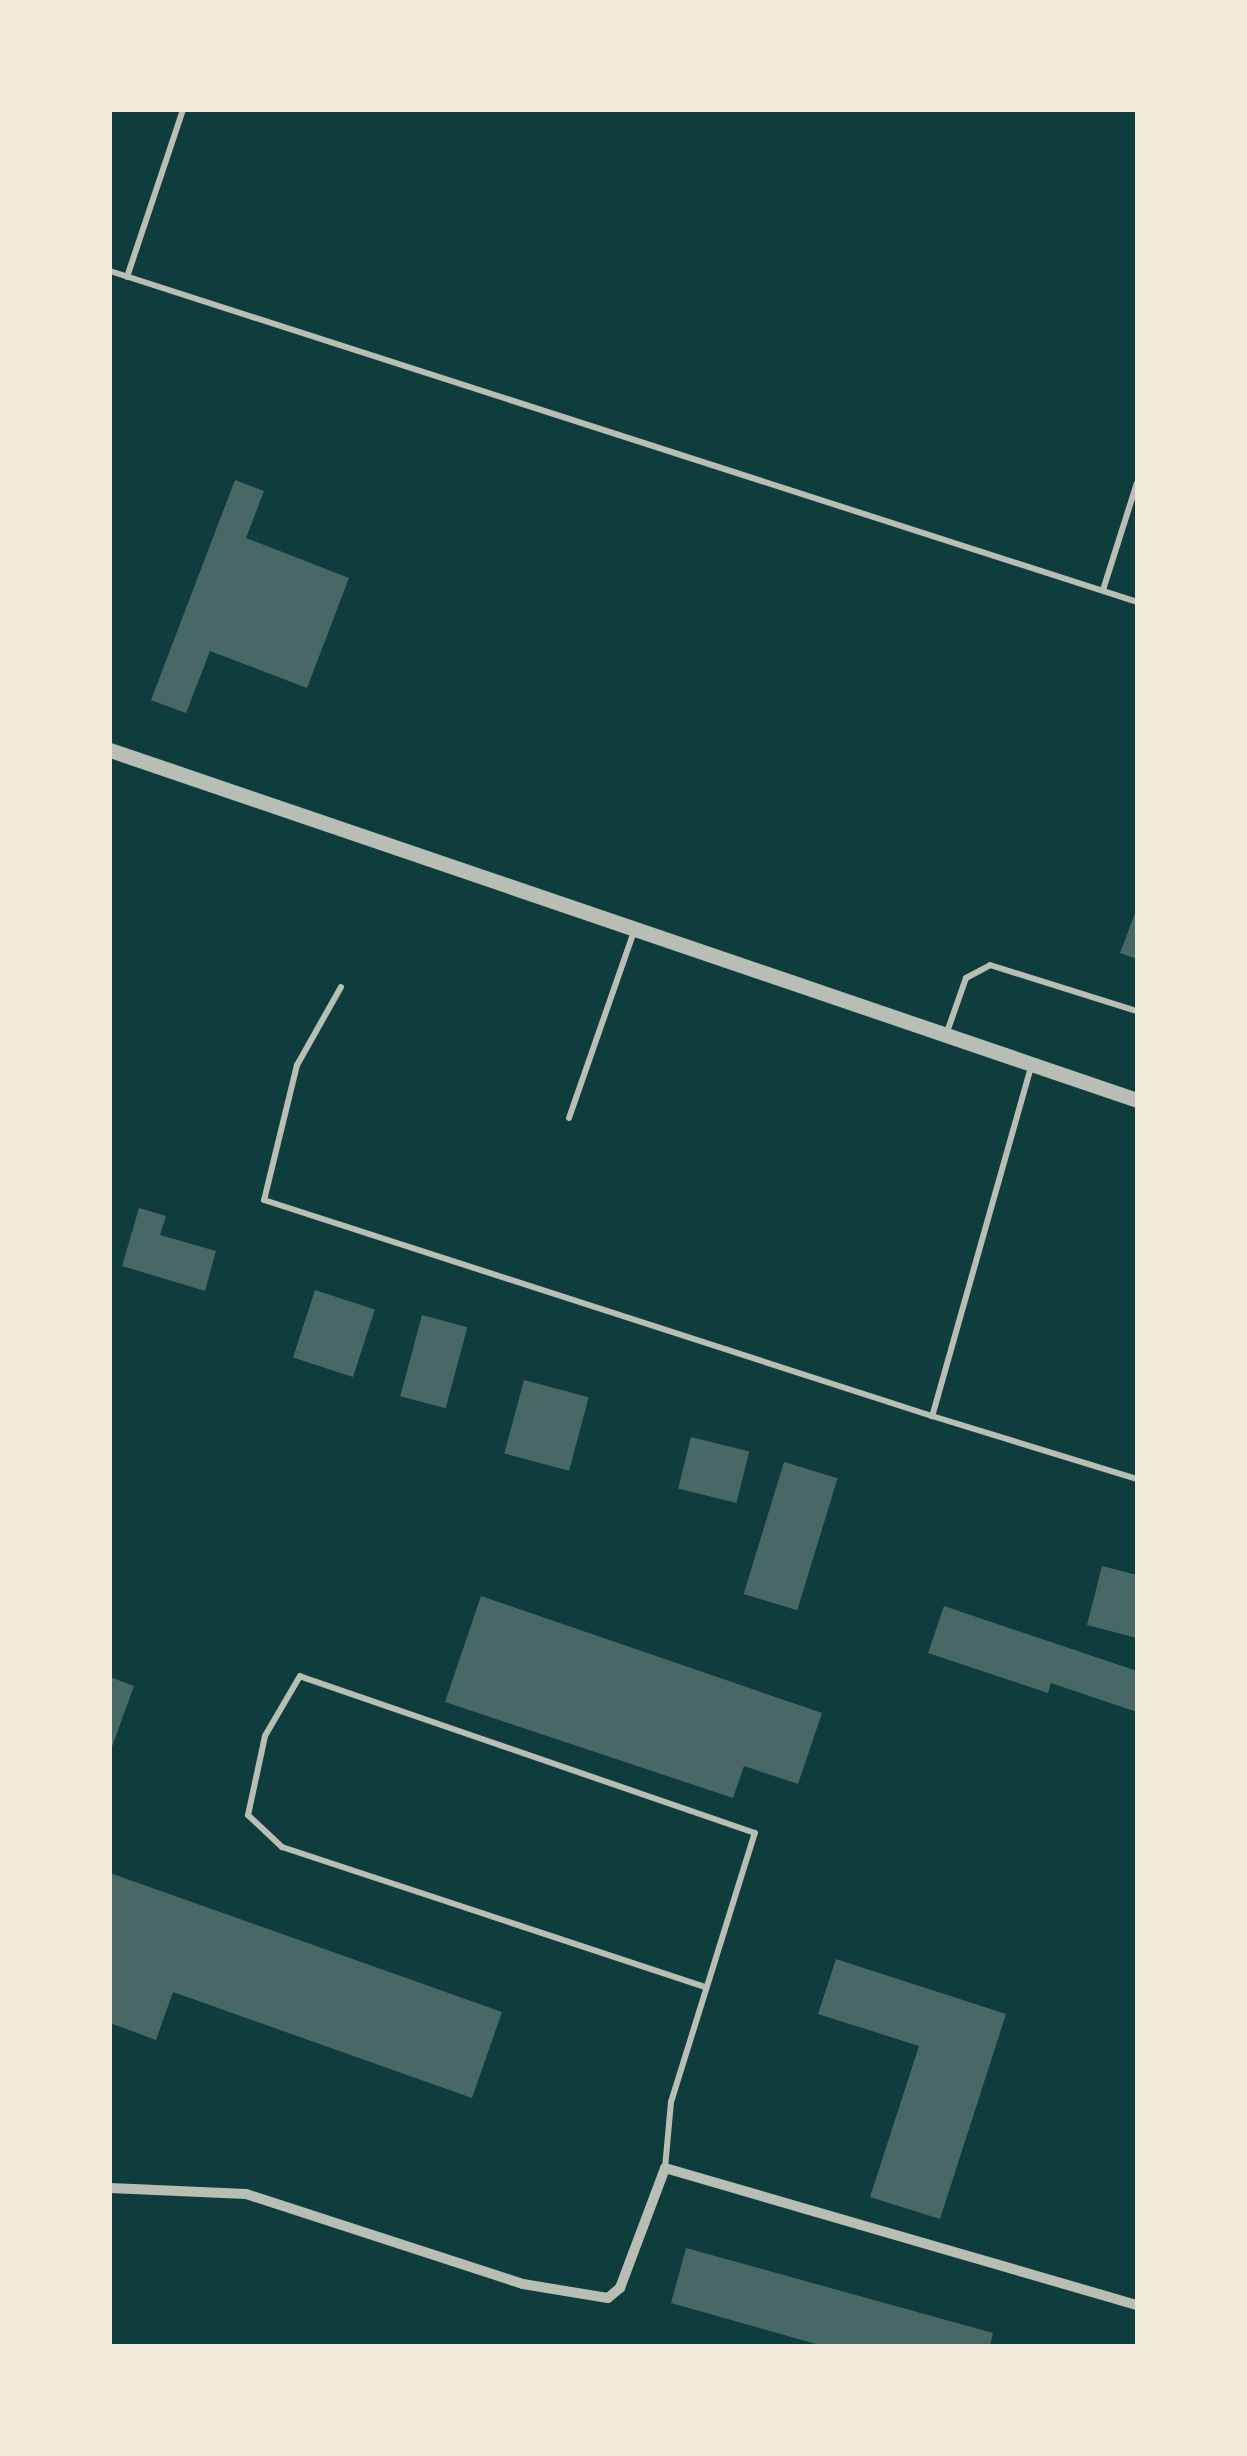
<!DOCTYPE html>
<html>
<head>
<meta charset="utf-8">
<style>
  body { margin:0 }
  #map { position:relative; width:1247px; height:2456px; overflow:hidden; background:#0f3d3e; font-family:Manrope,sans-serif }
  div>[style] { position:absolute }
  .building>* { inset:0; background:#486865; transform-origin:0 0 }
  .service>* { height:6px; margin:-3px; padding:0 3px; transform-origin:3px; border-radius:3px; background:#b8beb3 }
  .minor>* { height:10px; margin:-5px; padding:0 5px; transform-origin:5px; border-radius:5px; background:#b8beb3 }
  .tertiary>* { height:15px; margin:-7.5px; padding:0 7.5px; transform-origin:7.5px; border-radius:7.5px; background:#b8beb3 }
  span { translate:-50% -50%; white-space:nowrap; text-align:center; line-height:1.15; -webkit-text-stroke:8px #f1e9da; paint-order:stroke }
  .frame { position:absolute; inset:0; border:112px solid #f1e9da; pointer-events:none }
</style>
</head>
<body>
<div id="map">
  <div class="building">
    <i style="clip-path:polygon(235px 480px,264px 491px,246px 538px,349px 578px,307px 688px,210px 651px,186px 713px,151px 700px)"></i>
    <i style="clip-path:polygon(1137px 908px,1137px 959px,1120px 953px)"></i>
    <i style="clip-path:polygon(139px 1208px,166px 1216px,160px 1235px,216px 1251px,205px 1291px,122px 1266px)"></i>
    <i style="left:315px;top:1290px;width:63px;height:71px;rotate:18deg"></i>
    <i style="left:422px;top:1315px;width:47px;height:84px;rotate:15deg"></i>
    <i style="left:524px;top:1380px;width:67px;height:76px;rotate:15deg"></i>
    <i style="left:691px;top:1437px;width:60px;height:53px;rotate:14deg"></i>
    <i style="left:784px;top:1462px;width:56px;height:138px;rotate:17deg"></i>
    <i style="clip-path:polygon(1102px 1566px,1137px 1575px,1137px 1638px,1087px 1625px)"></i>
    <i style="clip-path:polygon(481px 1596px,822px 1713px,798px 1784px,744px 1766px,733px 1798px,445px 1702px)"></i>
    <i style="clip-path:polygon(944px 1606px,1137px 1671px,1137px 1712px,1051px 1683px,1048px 1693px,928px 1653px)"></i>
    <i style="clip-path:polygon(110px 1677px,134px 1686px,110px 1752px)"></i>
    <i style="clip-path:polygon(110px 1873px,502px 2012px,472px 2098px,173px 1992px,156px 2040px,110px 2023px)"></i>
    <i style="clip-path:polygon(836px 1959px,1006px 2014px,940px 2219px,870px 2197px,919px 2046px,818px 2014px)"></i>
    <i style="clip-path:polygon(686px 2248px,993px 2333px,990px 2346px,823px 2346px,671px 2303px)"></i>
  </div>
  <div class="service">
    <i style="left:110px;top:271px;width:1079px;rotate:17.86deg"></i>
    <i style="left:127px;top:277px;width:176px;rotate:-71.5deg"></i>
    <i style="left:1103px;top:590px;width:112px;rotate:-72.4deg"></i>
    <i style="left:341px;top:987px;width:90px;rotate:119.4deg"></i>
    <i style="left:297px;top:1065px;width:139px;rotate:103.7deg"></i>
    <i style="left:264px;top:1200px;width:702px;rotate:17.92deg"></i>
    <i style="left:947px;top:1032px;width:57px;rotate:-70.6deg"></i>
    <i style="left:966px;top:978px;width:27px;rotate:-28deg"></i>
    <i style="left:990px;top:965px;width:154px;rotate:17.4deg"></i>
    <i style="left:1031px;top:1067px;width:363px;rotate:105.8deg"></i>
    <i style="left:932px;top:1416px;width:214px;rotate:17.1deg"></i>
    <i style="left:569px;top:1118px;width:198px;rotate:-70.8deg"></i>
    <i style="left:665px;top:2168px;width:66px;rotate:-84.8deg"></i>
    <i style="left:671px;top:2102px;width:282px;rotate:-72.7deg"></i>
    <i style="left:755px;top:1833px;width:481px;rotate:-161deg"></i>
    <i style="left:300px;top:1676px;width:69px;rotate:120.3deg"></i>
    <i style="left:265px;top:1736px;width:81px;rotate:102.1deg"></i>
    <i style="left:248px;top:1815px;width:47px;rotate:43.3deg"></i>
    <i style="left:282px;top:1847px;width:446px;rotate:18.3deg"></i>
  </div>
  <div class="minor">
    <i style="left:110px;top:2188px;width:136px;rotate:2.5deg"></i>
    <i style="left:246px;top:2194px;width:291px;rotate:18deg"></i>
    <i style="left:523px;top:2284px;width:86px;rotate:9.4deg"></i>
    <i style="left:608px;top:2298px;width:16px;rotate:-40deg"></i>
    <i style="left:620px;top:2288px;width:128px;rotate:-69.4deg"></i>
    <i style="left:665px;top:2168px;width:491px;rotate:16.2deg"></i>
  </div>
  <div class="tertiary">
    <i style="left:110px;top:750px;width:1085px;rotate:18.82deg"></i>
  </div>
  <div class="frame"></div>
</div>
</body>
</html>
